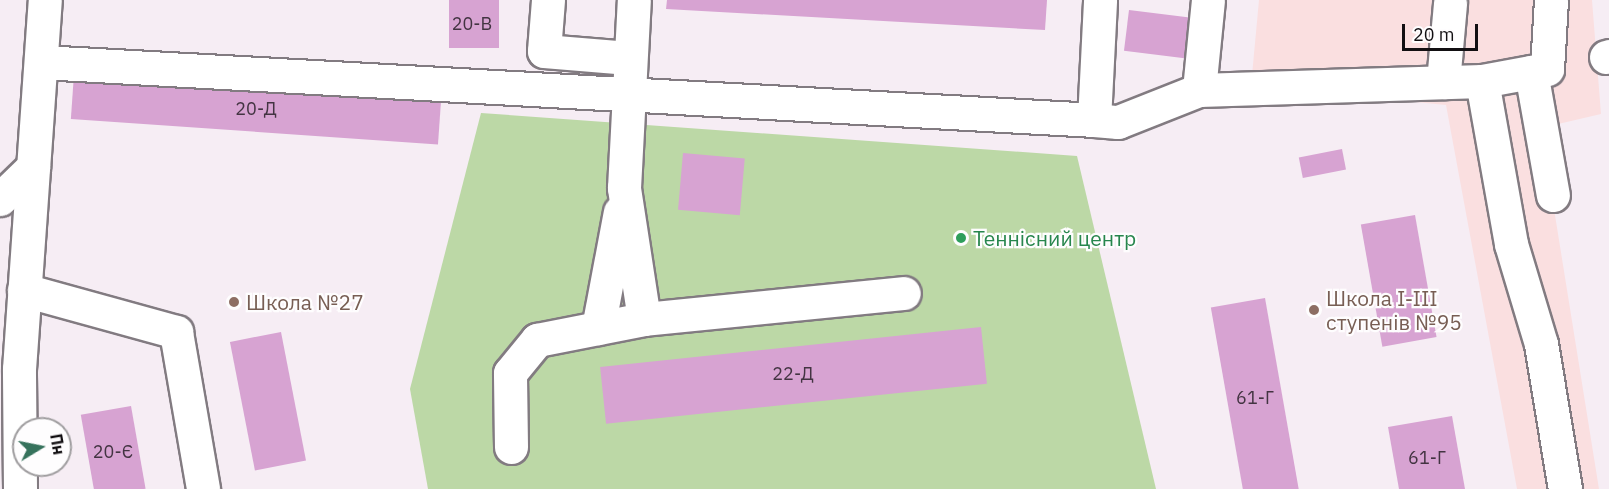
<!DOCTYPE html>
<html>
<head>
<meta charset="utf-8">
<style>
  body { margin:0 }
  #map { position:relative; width:1609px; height:489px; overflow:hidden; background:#f6edf4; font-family:"IBM Plex Sans",sans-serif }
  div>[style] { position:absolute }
  .industrial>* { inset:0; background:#fadfe0 }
  .green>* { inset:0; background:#bcd8a6 }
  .building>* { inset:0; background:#d7a3d2; transform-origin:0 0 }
  .roads { filter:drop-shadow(2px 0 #827b81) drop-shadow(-2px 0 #827b81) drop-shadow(0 2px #827b81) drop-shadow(0 -2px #827b81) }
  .minor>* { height:33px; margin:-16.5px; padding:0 16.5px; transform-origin:16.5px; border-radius:16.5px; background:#fff }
  .dots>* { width:16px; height:16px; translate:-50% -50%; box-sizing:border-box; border:3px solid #fefdfe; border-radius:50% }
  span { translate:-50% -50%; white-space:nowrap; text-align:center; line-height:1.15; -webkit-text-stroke:4.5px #fefdfe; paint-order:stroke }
  .number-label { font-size:18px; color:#433442 }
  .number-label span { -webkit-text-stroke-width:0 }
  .leisure-label { font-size:21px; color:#27864d }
  .left { translate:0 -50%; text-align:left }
  .education-label { font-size:21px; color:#785e54 }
  .north { position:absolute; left:12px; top:417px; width:60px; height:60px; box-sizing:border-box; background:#fefdfe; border:2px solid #a09ea0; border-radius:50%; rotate:80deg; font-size:16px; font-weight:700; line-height:24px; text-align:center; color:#120f12 }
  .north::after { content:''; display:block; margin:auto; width:21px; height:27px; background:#36725c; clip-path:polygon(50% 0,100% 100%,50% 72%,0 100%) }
  .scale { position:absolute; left:1402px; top:24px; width:76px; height:27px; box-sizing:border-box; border:3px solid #120f12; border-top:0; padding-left:8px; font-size:18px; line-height:21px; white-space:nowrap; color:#120f12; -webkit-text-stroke:4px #fefdfe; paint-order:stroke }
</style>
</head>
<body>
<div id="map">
  <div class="industrial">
    <i style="clip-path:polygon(1259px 0,1592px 0,1601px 114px,1541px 128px,1599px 489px,1517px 489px,1446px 105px,1251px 86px)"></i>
  </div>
  <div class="green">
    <i style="clip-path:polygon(481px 113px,1077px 156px,1156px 489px,428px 489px,410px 389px)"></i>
  </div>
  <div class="building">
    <i style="left:449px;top:0;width:50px;height:48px"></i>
    <i style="clip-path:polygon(667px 0,1047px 0,1045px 30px,666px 9px)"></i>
    <i style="left:1129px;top:10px;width:61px;height:41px;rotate:7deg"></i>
    <i style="left:74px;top:74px;width:368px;height:45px;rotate:4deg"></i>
    <i style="left:1342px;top:149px;width:21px;height:44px;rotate:79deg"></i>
    <i style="left:683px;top:153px;width:62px;height:57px;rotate:5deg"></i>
    <i style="left:1415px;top:215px;width:124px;height:55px;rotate:80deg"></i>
    <i style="left:1265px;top:298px;width:194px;height:55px;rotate:80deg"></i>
    <i style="left:981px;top:327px;width:57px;height:383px;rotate:84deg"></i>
    <i style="left:281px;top:332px;width:131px;height:52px;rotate:79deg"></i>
    <i style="left:131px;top:406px;width:84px;height:51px;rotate:80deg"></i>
    <i style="clip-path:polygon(1452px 416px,1465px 489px,1399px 489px,1388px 427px)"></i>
  </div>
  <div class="roads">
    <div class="minor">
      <i style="left:548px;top:0;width:51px;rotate:94.5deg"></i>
      <i style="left:544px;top:51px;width:85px;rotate:4.7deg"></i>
      <i style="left:1606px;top:57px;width:3px;rotate:-18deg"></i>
      <i style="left:41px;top:62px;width:1055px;rotate:3.15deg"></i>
      <i style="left:1094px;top:120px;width:120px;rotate:-87.1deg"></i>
      <i style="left:1531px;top:72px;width:125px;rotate:79.9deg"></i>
      <i style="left:1482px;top:81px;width:166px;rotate:79.9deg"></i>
      <i style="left:1511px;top:244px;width:104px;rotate:73.3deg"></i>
      <i style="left:1541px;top:344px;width:147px;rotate:80.6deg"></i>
      <i style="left:1443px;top:82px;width:79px;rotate:-84.9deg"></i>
      <i style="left:1199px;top:90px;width:90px;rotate:-84.3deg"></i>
      <i style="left:1094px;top:120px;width:24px;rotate:5deg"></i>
      <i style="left:1118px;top:122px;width:87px;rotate:-21.6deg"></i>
      <i style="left:1199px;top:90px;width:283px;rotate:-1.8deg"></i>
      <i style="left:1482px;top:81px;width:66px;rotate:-10.5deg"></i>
      <i style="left:1547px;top:69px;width:69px;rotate:-86.7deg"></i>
      <i style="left:0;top:199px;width:46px;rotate:-44.1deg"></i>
      <i style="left:24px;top:290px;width:158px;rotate:15.4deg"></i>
      <i style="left:176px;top:332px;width:159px;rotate:80.2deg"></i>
      <i style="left:644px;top:319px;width:261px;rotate:-5.7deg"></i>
      <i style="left:598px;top:328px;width:118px;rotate:-79.3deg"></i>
      <i style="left:511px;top:447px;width:74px;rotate:-90.8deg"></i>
      <i style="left:510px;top:373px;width:43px;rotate:-50.7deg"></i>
      <i style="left:537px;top:340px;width:109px;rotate:-11.1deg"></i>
      <i style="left:644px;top:319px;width:133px;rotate:-98.7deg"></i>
      <i style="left:624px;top:188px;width:188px;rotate:-87deg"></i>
      <i style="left:20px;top:489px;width:120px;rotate:-90.5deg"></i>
      <i style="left:19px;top:369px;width:370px;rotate:-86deg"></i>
    </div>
  </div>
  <div class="dots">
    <i style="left:961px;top:238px;background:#2e9e5b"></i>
    <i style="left:234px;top:302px;background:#8d6e63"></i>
    <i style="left:1314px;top:310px;background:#8d6e63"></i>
  </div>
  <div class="number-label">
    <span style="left:472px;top:24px">20-В</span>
    <span style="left:256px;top:109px">20-Д</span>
    <span style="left:793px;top:374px">22-Д</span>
    <span style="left:1255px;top:398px">61-Г</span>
    <span style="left:113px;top:452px">20-Є</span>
    <span style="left:1427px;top:458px">61-Г</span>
  </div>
  <div class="leisure-label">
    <span class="left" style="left:973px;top:238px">Теннісний центр</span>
  </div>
  <div class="education-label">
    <span class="left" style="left:1326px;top:310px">Школа І-ІІІ<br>ступенів №95</span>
    <span class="left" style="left:246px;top:302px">Школа №27</span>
  </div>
  <div class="north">Пн</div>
  <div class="scale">20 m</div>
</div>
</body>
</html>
